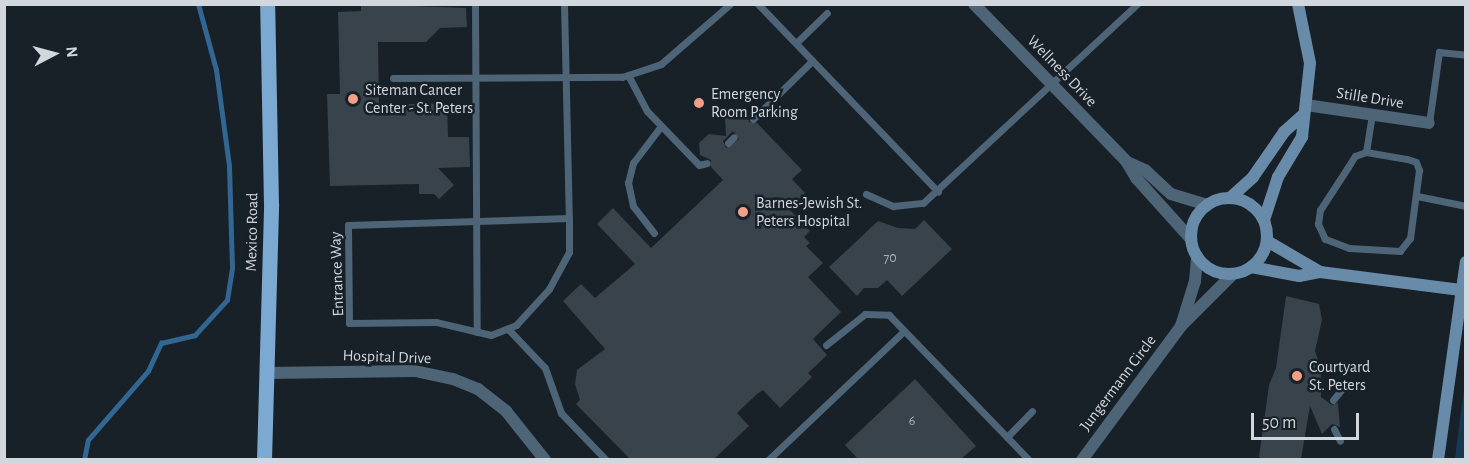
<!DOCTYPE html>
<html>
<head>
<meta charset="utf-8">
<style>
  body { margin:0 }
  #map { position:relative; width:1470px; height:464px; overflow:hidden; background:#182028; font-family:"Alegreya Sans",sans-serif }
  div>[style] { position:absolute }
  .green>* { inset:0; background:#173853 }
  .stream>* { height:4.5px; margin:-2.25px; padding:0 2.25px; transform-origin:2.25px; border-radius:2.25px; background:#326794 }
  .building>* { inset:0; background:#39434b }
  .lane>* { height:7px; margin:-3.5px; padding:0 3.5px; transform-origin:3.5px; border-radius:3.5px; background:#4e6477 }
  .street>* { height:12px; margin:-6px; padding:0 6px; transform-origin:6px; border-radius:6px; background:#4e6477 }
  .secondary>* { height:12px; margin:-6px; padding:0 6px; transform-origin:6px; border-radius:6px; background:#688baa }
  .secondary>.ring { margin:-6px; padding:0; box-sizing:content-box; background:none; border:12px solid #688baa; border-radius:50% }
  .primary>* { height:15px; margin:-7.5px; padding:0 7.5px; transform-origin:7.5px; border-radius:7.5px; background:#7ca9d2 }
  .dots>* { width:16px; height:16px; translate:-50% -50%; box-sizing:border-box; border:3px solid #182028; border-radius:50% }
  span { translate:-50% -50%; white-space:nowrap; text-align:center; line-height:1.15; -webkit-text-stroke:5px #182028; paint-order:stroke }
  .number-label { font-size:14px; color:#abb2b8 }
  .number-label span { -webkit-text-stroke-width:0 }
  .street-label { font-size:16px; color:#d1d7dd }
  .poi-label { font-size:16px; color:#d1d7dd }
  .left { translate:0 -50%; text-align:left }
  .frame { position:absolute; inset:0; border:6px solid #d1d7dd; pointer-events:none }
  .north { position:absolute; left:24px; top:24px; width:60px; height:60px; -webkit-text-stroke:4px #182028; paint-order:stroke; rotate:84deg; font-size:16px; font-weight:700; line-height:24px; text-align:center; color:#d1d7dd }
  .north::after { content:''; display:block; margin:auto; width:21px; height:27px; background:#d1d7dd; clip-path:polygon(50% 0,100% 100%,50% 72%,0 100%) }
  .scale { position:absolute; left:1251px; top:413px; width:108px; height:27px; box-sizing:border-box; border:3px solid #d1d7dd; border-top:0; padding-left:8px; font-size:18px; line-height:21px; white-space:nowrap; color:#d1d7dd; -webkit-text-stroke:4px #182028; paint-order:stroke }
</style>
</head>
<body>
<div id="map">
  <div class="green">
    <i style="clip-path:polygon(1465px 383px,1465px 459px,1455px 459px,1459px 426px)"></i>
  </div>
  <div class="stream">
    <i style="left:84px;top:460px;width:20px;rotate:-79deg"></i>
    <i style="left:88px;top:440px;width:91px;rotate:-49deg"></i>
    <i style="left:148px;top:371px;width:31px;rotate:-65deg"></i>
    <i style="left:161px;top:343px;width:35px;rotate:-13deg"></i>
    <i style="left:195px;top:335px;width:47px;rotate:-47.6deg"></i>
    <i style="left:227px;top:300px;width:32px;rotate:-81deg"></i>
    <i style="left:232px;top:268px;width:102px;rotate:-91.7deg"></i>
    <i style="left:229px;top:166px;width:97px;rotate:-97.7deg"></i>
    <i style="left:216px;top:70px;width:68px;rotate:-105.3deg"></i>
  </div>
  <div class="building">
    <i style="clip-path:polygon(361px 4px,466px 8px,467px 27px,440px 28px,426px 42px,378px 42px,379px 105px,447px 103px,448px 137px,469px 137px,470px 167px,438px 168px,454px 185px,439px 199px,434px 194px,419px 194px,419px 184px,330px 186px,327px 94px,340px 94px,338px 12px,361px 11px)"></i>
    <i style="clip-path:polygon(evenodd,733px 110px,747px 112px,749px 122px,757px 123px,802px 170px,792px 179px,805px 193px,789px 209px,810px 231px,804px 237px,810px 243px,806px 246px,823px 263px,808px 277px,841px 312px,813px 339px,827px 355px,808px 373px,812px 377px,780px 408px,763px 390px,757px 394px,737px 413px,749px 426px,714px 459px,630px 459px,576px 404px,580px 400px,575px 384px,577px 370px,605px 349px,563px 301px,581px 284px,595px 298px,635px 264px,597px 224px,613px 208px,651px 248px,723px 180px,711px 167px,711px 160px,700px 155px,699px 143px,709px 134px,726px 136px,725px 118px,733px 110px,733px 131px,739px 139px,726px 148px,723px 141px,733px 131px)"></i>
    <i style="clip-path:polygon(924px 220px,952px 249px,902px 296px,887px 280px,878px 288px,864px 288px,857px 296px,829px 267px,878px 221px,898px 228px,915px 229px)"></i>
    <i style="clip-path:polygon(1286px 296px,1319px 304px,1322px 320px,1315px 351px,1321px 369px,1321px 397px,1332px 405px,1338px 403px,1340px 427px,1332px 424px,1322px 434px,1310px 406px,1301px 459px,1263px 459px,1259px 457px,1269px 385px,1276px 368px)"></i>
    <i style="clip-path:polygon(915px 379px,976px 446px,961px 459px,858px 459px,845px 445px)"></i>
  </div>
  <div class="lane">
    <i style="left:475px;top:4px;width:328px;rotate:89.7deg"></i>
    <i style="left:564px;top:4px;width:214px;rotate:88.7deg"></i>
    <i style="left:569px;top:218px;width:34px;rotate:90deg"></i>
    <i style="left:569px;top:252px;width:42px;rotate:118.4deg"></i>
    <i style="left:549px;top:289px;width:49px;rotate:132.5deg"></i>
    <i style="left:516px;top:325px;width:27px;rotate:158deg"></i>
    <i style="left:491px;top:335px;width:57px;rotate:-166.7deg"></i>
    <i style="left:436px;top:322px;width:87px;rotate:179.3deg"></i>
    <i style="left:349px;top:323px;width:98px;rotate:-90.6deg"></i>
    <i style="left:348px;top:225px;width:221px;rotate:-1.8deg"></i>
    <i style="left:758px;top:4px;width:260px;rotate:46.2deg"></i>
    <i style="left:796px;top:43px;width:43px;rotate:-44.1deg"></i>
    <i style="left:628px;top:75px;width:41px;rotate:62.2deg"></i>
    <i style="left:647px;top:111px;width:75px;rotate:46.1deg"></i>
    <i style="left:699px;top:165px;width:8px;rotate:-14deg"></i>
    <i style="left:393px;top:78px;width:229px;rotate:-0.3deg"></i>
    <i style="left:622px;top:77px;width:41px;rotate:-18.4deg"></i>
    <i style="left:661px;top:64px;width:91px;rotate:-41deg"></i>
    <i style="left:753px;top:119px;width:83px;rotate:-44.5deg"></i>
    <i style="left:1429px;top:123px;width:72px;rotate:-82deg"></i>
    <i style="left:1439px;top:52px;width:27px;rotate:6deg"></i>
    <i style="left:728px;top:143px;width:8px;rotate:-45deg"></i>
    <i style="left:1366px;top:152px;width:42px;rotate:9.7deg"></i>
    <i style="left:1407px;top:159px;width:9px;rotate:18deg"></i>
    <i style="left:1416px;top:162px;width:9px;rotate:69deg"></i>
    <i style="left:1419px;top:170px;width:69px;rotate:97.5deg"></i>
    <i style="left:1410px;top:238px;width:16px;rotate:128deg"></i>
    <i style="left:1400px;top:251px;width:51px;rotate:-176.6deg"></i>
    <i style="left:1349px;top:248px;width:26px;rotate:-159deg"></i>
    <i style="left:1325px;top:239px;width:17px;rotate:-115deg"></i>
    <i style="left:1318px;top:224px;width:14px;rotate:-82deg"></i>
    <i style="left:1320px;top:210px;width:51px;rotate:-56.9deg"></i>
    <i style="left:1348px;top:167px;width:13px;rotate:-58deg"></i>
    <i style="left:1355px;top:156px;width:12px;rotate:-20deg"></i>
    <i style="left:1366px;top:152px;width:36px;rotate:-81deg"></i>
    <i style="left:866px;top:194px;width:30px;rotate:24deg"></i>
    <i style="left:893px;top:206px;width:30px;rotate:-6deg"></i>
    <i style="left:923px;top:203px;width:292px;rotate:-42.9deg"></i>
    <i style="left:1417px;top:196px;width:50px;rotate:11.5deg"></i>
    <i style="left:654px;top:233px;width:34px;rotate:-128deg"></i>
    <i style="left:633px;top:206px;width:24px;rotate:-102deg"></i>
    <i style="left:628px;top:183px;width:21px;rotate:-76deg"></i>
    <i style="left:633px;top:163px;width:46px;rotate:-52.9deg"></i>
    <i style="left:509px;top:330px;width:52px;rotate:46.5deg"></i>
    <i style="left:545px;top:368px;width:48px;rotate:70.4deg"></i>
    <i style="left:561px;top:413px;width:65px;rotate:46.2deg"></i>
    <i style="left:826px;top:345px;width:50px;rotate:-38.5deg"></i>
    <i style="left:865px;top:314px;width:24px;rotate:2deg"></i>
    <i style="left:889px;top:315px;width:202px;rotate:46deg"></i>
    <i style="left:1333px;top:400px;width:22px;rotate:-51deg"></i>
    <i style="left:1334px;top:429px;width:13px;rotate:63deg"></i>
    <i style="left:1007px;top:437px;width:36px;rotate:-46deg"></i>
    <i style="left:768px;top:460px;width:187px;rotate:-43.5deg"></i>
  </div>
  <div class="street">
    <i style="left:974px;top:4px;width:219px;rotate:45.9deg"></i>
    <i style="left:1126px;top:161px;width:21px;rotate:59deg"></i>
    <i style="left:1137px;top:179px;width:81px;rotate:48deg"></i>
    <i style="left:1306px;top:105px;width:124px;rotate:8.3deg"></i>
    <i style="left:1127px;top:162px;width:20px;rotate:24deg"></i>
    <i style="left:1145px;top:170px;width:35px;rotate:43deg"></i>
    <i style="left:1171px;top:194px;width:38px;rotate:17deg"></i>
    <i style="left:1181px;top:326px;width:47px;rotate:-72.7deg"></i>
    <i style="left:1195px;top:281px;width:25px;rotate:-85deg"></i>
    <i style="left:267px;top:373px;width:148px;rotate:-0.8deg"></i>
    <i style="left:415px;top:371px;width:39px;rotate:12deg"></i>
    <i style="left:453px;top:379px;width:27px;rotate:22deg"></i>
    <i style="left:478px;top:389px;width:36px;rotate:38deg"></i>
    <i style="left:506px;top:411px;width:63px;rotate:51.5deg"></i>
    <i style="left:1082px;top:460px;width:167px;rotate:-53.5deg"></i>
    <i style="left:1181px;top:326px;width:74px;rotate:-45deg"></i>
  </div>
  <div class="secondary">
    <i class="ring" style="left:1191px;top:198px;width:64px;height:64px"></i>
    <i style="left:1230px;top:198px;width:31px;rotate:-42deg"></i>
    <i style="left:1253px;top:177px;width:55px;rotate:-55.4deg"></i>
    <i style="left:1284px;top:132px;width:24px;rotate:-42deg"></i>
    <i style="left:1264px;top:220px;width:45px;rotate:-72deg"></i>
    <i style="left:1278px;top:177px;width:47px;rotate:-59deg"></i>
    <i style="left:1302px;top:137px;width:74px;rotate:-83.8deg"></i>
    <i style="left:1310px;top:63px;width:60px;rotate:-101.5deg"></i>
    <i style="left:1267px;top:241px;width:61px;rotate:30.3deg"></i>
    <i style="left:1251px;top:267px;width:49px;rotate:10.6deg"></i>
    <i style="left:1299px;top:276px;width:21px;rotate:-11deg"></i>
    <i style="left:1320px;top:272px;width:142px;rotate:7.3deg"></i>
    <i style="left:1438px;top:460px;width:200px;rotate:-82deg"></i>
  </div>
  <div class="primary">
    <i style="left:264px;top:460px;width:256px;rotate:-88.4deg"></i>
    <i style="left:271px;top:204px;width:200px;rotate:-91.1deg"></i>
  </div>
  <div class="dots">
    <i style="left:353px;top:99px;background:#f49e87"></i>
    <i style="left:699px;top:103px;background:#f49e87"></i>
    <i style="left:743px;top:212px;background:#f49e87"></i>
    <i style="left:1297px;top:376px;background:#f49e87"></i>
  </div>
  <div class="number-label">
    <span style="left:890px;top:258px">70</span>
    <span style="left:912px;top:421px">6</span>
  </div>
  <div class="street-label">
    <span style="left:1062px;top:71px;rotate:46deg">Wellness Drive</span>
    <span style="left:1370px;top:98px;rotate:9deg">Stille Drive</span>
    <span style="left:252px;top:232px;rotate:-89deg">Mexico Road</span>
    <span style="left:337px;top:274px;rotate:-92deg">Entrance Way</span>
    <span style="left:387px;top:357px;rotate:2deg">Hospital Drive</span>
    <span style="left:1118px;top:383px;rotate:-53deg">Jungermann Circle</span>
  </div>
  <div class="poi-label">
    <span class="left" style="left:365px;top:99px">Siteman Cancer<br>Center - St. Peters</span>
    <span class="left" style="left:711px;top:103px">Emergency<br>Room Parking</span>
    <span class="left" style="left:756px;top:212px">Barnes-Jewish St.<br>Peters Hospital</span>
    <span class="left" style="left:1309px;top:376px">Courtyard<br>St. Peters</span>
  </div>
  <div class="frame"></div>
  <div class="north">N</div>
  <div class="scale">50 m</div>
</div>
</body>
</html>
